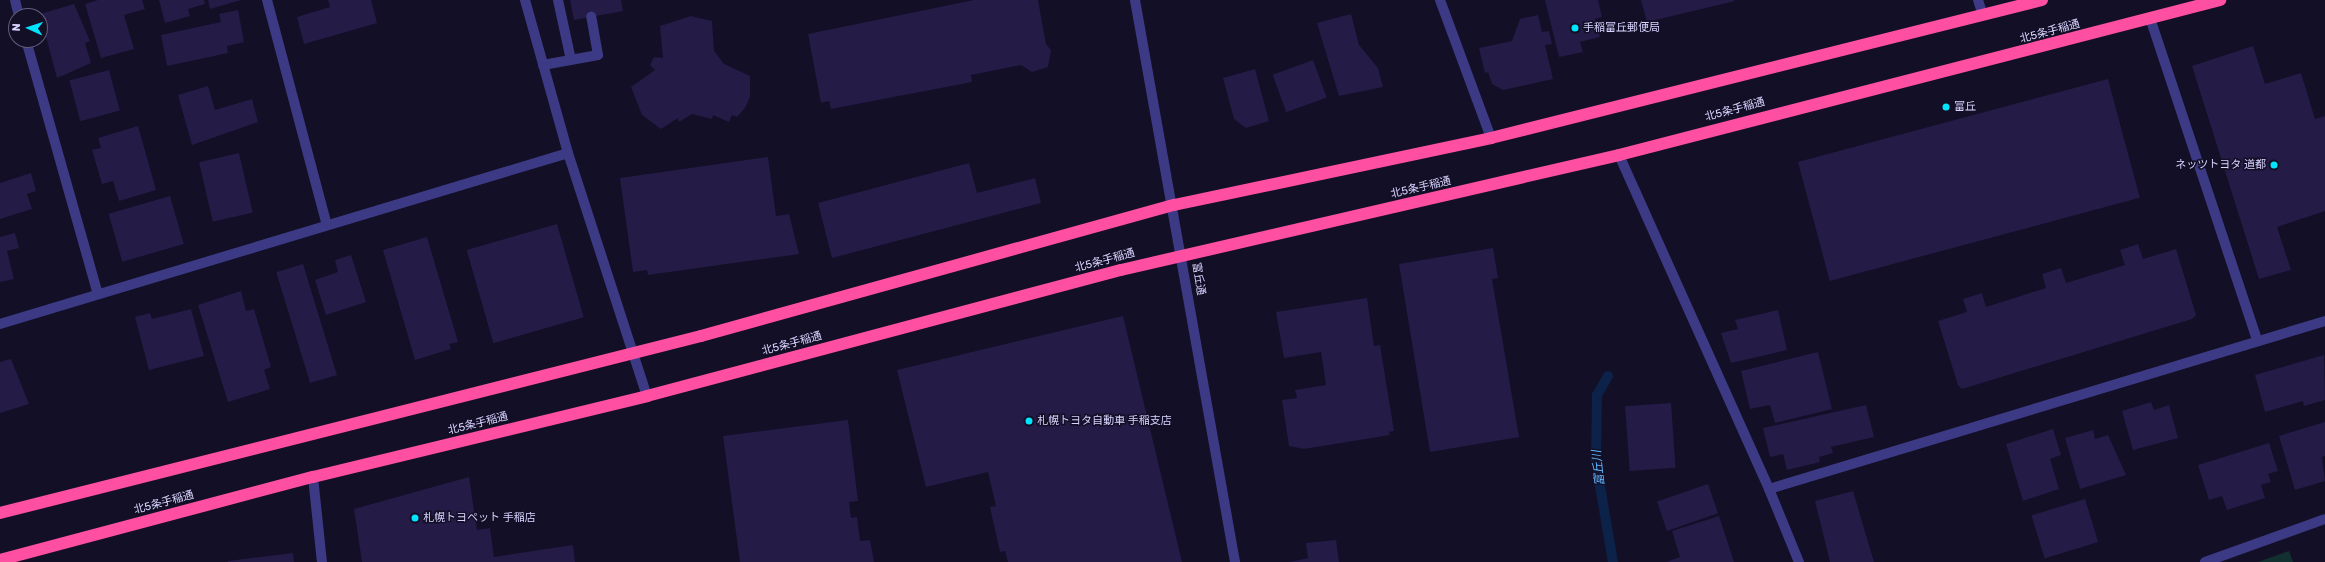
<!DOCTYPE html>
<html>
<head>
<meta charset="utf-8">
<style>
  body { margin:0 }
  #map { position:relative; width:2325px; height:562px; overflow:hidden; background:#130f26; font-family:Rubik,"Noto Sans JP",sans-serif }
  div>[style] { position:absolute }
  .green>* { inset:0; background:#12302f }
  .stream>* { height:10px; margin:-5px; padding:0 5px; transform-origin:5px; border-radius:5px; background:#0c2248 }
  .building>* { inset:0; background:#241b47; transform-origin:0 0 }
  .minor>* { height:10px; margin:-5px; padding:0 5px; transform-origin:5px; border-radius:5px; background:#3d3a85 }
  .highway>* { height:12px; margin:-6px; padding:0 6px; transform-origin:6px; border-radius:6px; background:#ff4fa3 }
  .dots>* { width:11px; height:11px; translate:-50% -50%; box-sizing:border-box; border:2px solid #130f26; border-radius:50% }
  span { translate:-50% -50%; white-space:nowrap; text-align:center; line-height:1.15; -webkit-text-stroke:3px #130f26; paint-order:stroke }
  .poi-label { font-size:11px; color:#d9d4ff }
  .left { translate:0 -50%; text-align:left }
  .right { translate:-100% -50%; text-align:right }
  .street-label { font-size:11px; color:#d9d4ff }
  .water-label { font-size:12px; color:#62b6ff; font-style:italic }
  .north { position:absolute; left:8px; top:8px; width:40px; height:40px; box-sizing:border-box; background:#130f26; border:1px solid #625e7d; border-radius:50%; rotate:273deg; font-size:11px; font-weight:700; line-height:16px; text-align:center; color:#d9d4ff }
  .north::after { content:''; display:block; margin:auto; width:14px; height:18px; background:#00e5ff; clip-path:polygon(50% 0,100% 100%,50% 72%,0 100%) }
</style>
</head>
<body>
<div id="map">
  <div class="green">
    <i style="clip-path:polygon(2289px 551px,2293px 562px,2258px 562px)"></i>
  </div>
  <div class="stream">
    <i style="left:1608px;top:376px;width:22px;rotate:120deg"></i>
    <i style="left:1597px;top:395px;width:67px;rotate:90.9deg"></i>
    <i style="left:1596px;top:462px;width:101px;rotate:80.4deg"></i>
  </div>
  <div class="building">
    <i style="clip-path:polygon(98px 0,142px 0,145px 9px,124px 15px,134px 49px,101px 58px,85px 4px)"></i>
    <i style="clip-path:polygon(159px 0,204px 0,205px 4px,188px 9px,190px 16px,165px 23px)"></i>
    <i style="clip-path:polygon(208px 0,241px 0,210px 9px)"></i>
    <i style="clip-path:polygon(328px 0,371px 0,377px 23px,304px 44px,297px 17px,330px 7px)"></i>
    <i style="clip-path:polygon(570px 0,621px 0,623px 11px,574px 20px)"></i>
    <i style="clip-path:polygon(974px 0,1038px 0,1046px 44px,1051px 50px,1048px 67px,1032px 72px,1021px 65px,971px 75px,972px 82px,831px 109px,829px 101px,821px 103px,808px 34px)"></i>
    <i style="clip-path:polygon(1545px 0,1598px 0,1602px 17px,1595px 19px,1600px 37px,1580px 42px,1583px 52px,1559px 57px)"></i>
    <i style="clip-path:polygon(1641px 0,1734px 0,1735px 1px,1647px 22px)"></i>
    <i style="clip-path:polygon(74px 4px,90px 41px,85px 43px,91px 63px,57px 78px,40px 14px)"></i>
    <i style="clip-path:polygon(238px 10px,244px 42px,227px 46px,228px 53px,167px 66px,161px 35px,221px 22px,219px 14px)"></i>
    <i style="clip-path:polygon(1351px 14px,1359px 45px,1378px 68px,1383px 87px,1339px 96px,1317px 23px)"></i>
    <i style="clip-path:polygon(1538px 15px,1542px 32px,1549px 31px,1552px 44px,1545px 45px,1553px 79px,1503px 90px,1492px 84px,1488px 72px,1485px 73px,1479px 48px,1512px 41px,1520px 19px)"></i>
    <i style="clip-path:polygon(691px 16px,712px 21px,714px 51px,724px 64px,750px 76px,750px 97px,745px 108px,737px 117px,732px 115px,729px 122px,713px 115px,712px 119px,692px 114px,679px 122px,678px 118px,661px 129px,642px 115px,631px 87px,655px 70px,650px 65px,654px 57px,663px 58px,660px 26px)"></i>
    <i style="clip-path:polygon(2253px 46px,2265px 84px,2301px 73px,2315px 119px,2325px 116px,2325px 211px,2277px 227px,2291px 270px,2259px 279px,2192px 66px)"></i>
    <i style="left:1313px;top:60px;width:40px;height:43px;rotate:70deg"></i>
    <i style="clip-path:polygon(1255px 69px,1269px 121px,1246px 128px,1234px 119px,1223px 78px)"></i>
    <i style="left:109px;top:70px;width:42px;height:41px;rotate:75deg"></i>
    <i style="left:2108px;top:79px;width:123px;height:321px;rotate:75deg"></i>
    <i style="clip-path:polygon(208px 86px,215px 110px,252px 99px,258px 122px,192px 145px,178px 95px)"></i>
    <i style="clip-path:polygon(138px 126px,156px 190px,119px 201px,113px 181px,102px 184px,92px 150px,101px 148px,98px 138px)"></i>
    <i style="left:239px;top:153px;width:61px;height:41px;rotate:77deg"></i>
    <i style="clip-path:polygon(768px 157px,776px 216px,789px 214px,799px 254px,648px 275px,647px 270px,633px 272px,620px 178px)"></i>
    <i style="clip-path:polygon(969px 163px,977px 193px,1035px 178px,1041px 203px,832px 258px,818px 203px)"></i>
    <i style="clip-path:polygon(31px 173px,36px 191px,27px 194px,32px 209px,0 219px,0 183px)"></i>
    <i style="left:170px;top:196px;width:50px;height:64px;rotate:74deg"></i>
    <i style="left:557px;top:224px;width:97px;height:94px;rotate:74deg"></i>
    <i style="clip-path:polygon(15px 233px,19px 248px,7px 251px,14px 279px,0 282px,0 237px)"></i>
    <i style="clip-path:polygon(427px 237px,458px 342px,449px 344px,451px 349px,415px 360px,383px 250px)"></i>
    <i style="clip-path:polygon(2138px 244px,2143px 259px,2176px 249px,2196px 315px,2192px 319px,1962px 389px,1958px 385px,1938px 321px,1967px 312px,1963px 299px,1982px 293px,1986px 307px,2046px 288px,2042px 274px,2061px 268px,2066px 283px,2125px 265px,2120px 250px)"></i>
    <i style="clip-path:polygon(1493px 248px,1498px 278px,1492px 279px,1519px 437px,1430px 452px,1399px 264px)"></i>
    <i style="clip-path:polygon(351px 255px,366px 302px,326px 315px,315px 280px,338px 272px,335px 260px)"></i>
    <i style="left:303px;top:264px;width:116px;height:28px;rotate:73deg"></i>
    <i style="clip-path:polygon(241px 291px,246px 311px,254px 309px,271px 367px,264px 370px,270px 389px,228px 402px,198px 305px)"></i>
    <i style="clip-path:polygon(1367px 298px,1374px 346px,1380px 345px,1394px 431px,1389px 432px,1390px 435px,1304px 449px,1289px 446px,1282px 400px,1297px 398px,1295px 390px,1326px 385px,1321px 352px,1284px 358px,1276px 312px)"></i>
    <i style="clip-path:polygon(191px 309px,204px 356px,149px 370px,135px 317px,150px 313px,152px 319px)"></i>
    <i style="clip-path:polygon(1778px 310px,1787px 350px,1731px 363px,1721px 333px,1738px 329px,1735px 320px)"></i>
    <i style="clip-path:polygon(1123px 316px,1182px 562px,1008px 562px,1005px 551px,1000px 552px,990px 507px,996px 506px,988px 472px,926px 487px,897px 370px)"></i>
    <i style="clip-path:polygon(1818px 352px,1832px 409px,1775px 423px,1770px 405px,1750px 409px,1741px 371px)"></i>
    <i style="clip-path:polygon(2324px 355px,2325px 400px,2304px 406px,2303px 401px,2265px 412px,2255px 375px)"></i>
    <i style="clip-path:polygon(11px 359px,29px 404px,0 413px,0 362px)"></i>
    <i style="clip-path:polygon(2151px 402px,2154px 410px,2169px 405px,2178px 438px,2133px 450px,2122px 411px)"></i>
    <i style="left:1671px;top:403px;width:65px;height:46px;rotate:86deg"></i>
    <i style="clip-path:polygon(1866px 405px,1874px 437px,1831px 447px,1833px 453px,1819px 457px,1820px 462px,1787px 470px,1783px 454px,1770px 457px,1763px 428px)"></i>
    <i style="clip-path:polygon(848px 420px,858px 501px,849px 502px,851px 518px,857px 517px,860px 541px,870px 540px,874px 562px,740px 562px,723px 436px)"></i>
    <i style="clip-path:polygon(2325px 422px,2325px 456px,2322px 457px,2325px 481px,2295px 490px,2279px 436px)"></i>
    <i style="clip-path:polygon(2053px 429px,2061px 455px,2050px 459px,2059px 489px,2023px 501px,2006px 444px)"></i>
    <i style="clip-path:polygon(2093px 430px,2095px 439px,2108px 435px,2126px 475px,2080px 489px,2065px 438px)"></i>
    <i style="clip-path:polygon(2269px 443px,2278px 471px,2268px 474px,2271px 482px,2261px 485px,2265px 498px,2227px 510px,2222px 496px,2209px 500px,2198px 465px)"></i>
    <i style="clip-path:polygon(469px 477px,477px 530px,490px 528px,494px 557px,573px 545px,575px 562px,362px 562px,354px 509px)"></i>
    <i style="left:1708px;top:484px;width:31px;height:54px;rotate:71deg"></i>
    <i style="clip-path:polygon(1853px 491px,1874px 562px,1830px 562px,1815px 501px)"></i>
    <i style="left:2085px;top:499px;width:45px;height:56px;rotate:73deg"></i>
    <i style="clip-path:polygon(1719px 516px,1734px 562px,1666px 562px,1680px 557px,1672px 531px)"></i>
    <i style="clip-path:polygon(1336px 540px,1339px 562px,1290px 562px,1308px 558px,1306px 543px)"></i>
    <i style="clip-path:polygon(293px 553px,294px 562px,228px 562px,228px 561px)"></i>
  </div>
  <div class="minor">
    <i style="left:15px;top:0;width:16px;rotate:76deg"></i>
    <i style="left:267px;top:0;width:233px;rotate:75.1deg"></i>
    <i style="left:525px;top:0;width:159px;rotate:74.3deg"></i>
    <i style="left:568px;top:153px;width:256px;rotate:72deg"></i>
    <i style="left:558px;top:0;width:61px;rotate:77.8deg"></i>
    <i style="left:1135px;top:0;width:571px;rotate:79.91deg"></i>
    <i style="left:1440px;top:0;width:147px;rotate:69.7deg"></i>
    <i style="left:1978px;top:0;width:16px;rotate:72deg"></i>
    <i style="left:2150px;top:18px;width:339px;rotate:71.6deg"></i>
    <i style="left:26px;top:40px;width:264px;rotate:74.2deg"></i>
    <i style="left:543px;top:65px;width:56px;rotate:-10.3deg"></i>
    <i style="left:598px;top:55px;width:39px;rotate:-100deg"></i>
    <i style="left:1619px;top:155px;width:366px;rotate:65.8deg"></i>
    <i style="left:1769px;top:489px;width:79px;rotate:67.7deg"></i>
    <i style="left:0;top:324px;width:593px;rotate:-16.75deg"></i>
    <i style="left:313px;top:477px;width:85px;rotate:84deg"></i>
    <i style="left:1769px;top:489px;width:581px;rotate:-16.81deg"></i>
    <i style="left:2205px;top:562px;width:127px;rotate:-19.7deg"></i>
  </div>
  <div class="highway">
    <i style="left:0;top:513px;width:723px;rotate:-14.17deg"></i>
    <i style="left:701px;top:336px;width:491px;rotate:-15.5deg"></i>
    <i style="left:1174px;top:205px;width:324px;rotate:-11.9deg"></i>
    <i style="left:1491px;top:138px;width:568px;rotate:-14.06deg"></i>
    <i style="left:0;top:560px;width:324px;rotate:-14.9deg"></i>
    <i style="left:313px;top:477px;width:344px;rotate:-13.6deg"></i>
    <i style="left:647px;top:396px;width:490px;rotate:-14.9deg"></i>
    <i style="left:1121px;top:270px;width:511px;rotate:-13deg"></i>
    <i style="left:1619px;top:155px;width:621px;rotate:-14.46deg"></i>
  </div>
  <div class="dots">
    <i style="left:1575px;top:28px;background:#00e5ff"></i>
    <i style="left:1946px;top:107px;background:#00e5ff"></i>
    <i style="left:2274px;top:165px;background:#00e5ff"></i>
    <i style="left:1029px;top:421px;background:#00e5ff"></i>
    <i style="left:415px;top:518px;background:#00e5ff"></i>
  </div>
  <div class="poi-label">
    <span class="left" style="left:1583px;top:28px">手稲富丘郵便局</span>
    <span class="left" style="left:1954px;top:107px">富丘</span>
    <span class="right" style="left:2266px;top:165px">ネッツトヨタ 道都</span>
    <span class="left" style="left:1037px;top:421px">札幌トヨタ自動車 手稲支店</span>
    <span class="left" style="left:423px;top:518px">札幌トヨペット 手稲店</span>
  </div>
  <div class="street-label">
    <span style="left:2050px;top:32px;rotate:-15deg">北5条手稲通</span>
    <span style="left:1735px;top:110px;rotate:-15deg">北5条手稲通</span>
    <span style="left:1421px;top:188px;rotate:-13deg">北5条手稲通</span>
    <span style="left:1105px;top:261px;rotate:-15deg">北5条手稲通</span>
    <span style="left:1198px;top:279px;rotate:81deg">富丘通</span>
    <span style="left:792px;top:344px;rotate:-15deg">北5条手稲通</span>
    <span style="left:478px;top:424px;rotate:-14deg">北5条手稲通</span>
    <span style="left:164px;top:503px;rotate:-15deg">北5条手稲通</span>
  </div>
  <div class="water-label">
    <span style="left:1599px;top:468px;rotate:-96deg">富丘川</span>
  </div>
  <div class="north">N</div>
</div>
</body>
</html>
